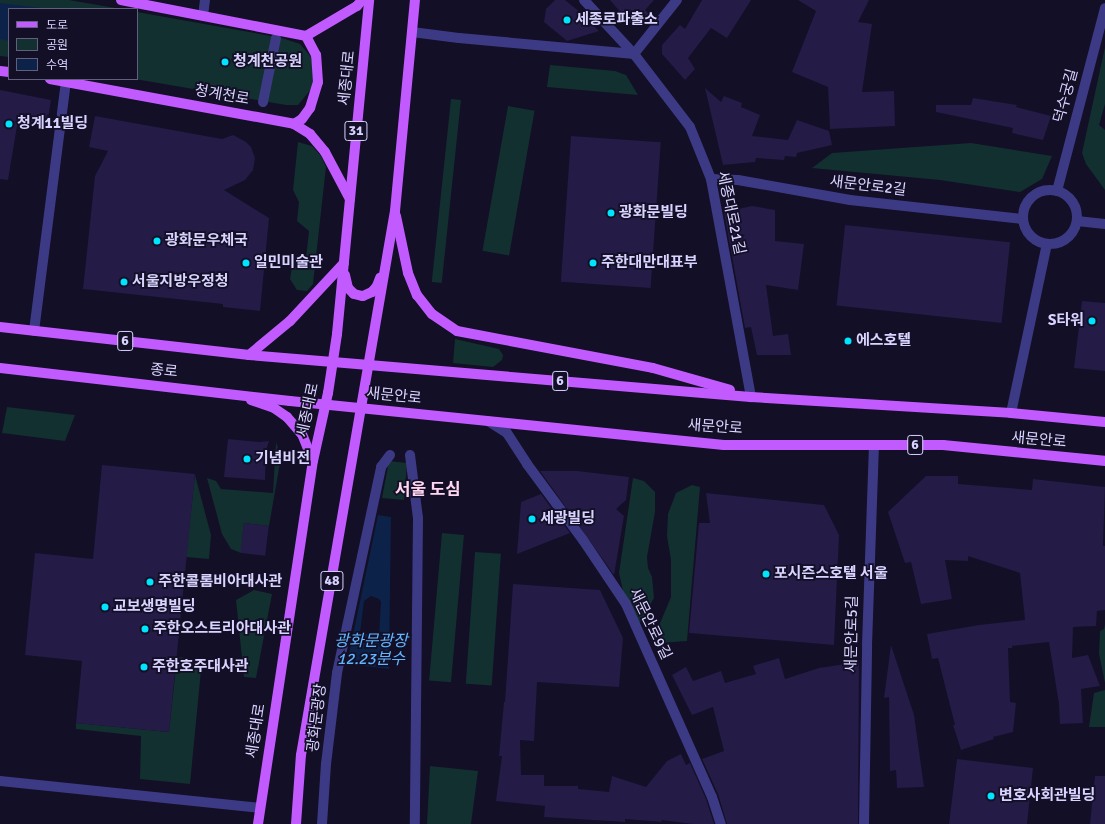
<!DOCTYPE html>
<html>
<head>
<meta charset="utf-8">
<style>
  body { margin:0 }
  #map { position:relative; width:1105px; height:824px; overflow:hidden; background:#130f26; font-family:Signika,"Noto Sans KR",sans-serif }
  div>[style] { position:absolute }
  .green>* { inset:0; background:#12302f; transform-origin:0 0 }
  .water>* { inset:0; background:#0c2248 }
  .building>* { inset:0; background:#241b47; transform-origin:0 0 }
  .minor>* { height:10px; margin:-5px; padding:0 5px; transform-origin:5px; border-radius:5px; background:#3d3a85 }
  .minor>.ring { margin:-5px; padding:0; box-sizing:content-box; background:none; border:10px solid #3d3a85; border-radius:50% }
  .major>* { height:10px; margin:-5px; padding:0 5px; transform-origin:5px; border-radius:5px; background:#c25bff }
  .dots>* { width:11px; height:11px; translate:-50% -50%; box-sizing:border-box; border:2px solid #130f26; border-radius:50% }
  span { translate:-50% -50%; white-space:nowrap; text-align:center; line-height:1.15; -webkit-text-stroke:3.5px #130f26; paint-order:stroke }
  .shield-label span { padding:1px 3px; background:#130f26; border:1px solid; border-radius:3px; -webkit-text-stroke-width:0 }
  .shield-label { font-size:14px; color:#d9d4ff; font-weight:700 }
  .poi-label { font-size:15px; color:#d9d4ff; font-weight:700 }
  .left { translate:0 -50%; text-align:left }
  .right { translate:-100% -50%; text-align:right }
  .street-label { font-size:15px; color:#d9d4ff }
  .water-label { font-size:16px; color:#62b6ff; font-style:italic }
  .quarter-label { font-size:17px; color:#ffd6f0; font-weight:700 }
  .legend { position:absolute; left:8px; top:8px; width:130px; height:72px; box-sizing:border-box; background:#130f26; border:1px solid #625e7d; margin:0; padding:5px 7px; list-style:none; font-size:12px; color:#d9d4ff }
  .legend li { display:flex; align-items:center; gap:8px; height:20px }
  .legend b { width:20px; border:1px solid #625e7d }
</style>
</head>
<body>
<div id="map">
  <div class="green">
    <i style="clip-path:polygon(0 0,69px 0,121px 9px,9px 9px,9px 57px,0 56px)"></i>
    <i style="clip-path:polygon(137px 12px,282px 38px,300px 44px,311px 57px,314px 76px,312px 88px,298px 105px,286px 105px,135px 79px,137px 79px)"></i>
    <i style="clip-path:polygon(1105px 47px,1105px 104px,1099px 125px,1105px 130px,1105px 190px,1086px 164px,1082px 153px)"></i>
    <i style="clip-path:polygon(550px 65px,615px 71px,626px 75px,638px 95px,547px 87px)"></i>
    <i style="left:451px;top:99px;width:10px;height:184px;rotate:6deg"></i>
    <i style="left:508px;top:106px;width:27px;height:147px;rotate:10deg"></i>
    <i style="clip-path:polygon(298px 142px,312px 146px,321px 156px,326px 167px,313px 284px,307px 291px,297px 290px,290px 279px,292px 267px,305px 268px,309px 231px,297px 221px,299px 202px,293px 190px)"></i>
    <i style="clip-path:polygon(971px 143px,1052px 156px,1042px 179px,1020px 192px,940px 180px,812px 168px,832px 153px)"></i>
    <i style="clip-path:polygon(455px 339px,499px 349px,503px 355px,502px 360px,493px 367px,453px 363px)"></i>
    <i style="clip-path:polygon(7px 407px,75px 415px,65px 441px,2px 433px)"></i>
    <i style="clip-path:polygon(276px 442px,281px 457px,269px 526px,244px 523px,241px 553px,231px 549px,222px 534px,207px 478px,216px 481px,221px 489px,273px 493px)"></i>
    <i style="clip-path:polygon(389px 461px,407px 463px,404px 500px,382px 498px)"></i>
    <i style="clip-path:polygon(195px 475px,211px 535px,209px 559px,186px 557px)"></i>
    <i style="clip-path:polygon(633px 478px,644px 481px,655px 492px,655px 512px,647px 557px,648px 568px,652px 577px,654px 598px,637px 628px,626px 604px,619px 573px)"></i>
    <i style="clip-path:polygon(692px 485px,700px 487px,687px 641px,660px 643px,656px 641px,658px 628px,671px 597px,671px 560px,667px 536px,668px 514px,676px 493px)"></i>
    <i style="left:442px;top:533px;width:22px;height:148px;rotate:5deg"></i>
    <i style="left:475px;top:552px;width:26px;height:132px;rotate:4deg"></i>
    <i style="clip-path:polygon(254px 590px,272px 594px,256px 678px,244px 677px,236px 600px)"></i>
    <i style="clip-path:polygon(1105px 624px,1105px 683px,1099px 654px,1100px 631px,1104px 629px)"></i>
    <i style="clip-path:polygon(177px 657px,202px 660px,190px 784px,140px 779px,141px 736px,76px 729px,76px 723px,169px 732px)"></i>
    <i style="clip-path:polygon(1105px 690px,1105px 727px,1089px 727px,1094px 693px)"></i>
    <i style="clip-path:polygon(430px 766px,478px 771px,471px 824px,427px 824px)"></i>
  </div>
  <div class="water">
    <i style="clip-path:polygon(0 3px,41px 8px,9px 9px,9px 41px,0 39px)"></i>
    <i style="clip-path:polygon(evenodd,378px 515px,391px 517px,389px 669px,347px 664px,378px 515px,371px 596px,379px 599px,381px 602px,379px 635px,360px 633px,364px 601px,371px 596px)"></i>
  </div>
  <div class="building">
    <i style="clip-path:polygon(555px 0,565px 0,581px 13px,599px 31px,567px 41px,544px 22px,546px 9px)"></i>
    <i style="clip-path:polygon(610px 0,654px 0,645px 10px,650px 15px,640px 25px,629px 22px)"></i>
    <i style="clip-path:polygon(702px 0,751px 0,727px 38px,711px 28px,688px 58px,695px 69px,685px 80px,662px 54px,662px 45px,680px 25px,685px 29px)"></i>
    <i style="clip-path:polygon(798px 0,869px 0,858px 22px,872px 24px,862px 92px,894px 91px,895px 126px,830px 129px,828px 87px,792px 72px,816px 11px)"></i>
    <i style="clip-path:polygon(705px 88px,721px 102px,724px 96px,742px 103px,741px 107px,760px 115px,752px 136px,788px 140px,797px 120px,829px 131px,832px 145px,797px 153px,796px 157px,785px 156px,784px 160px,756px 158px,755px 162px,723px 165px)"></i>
    <i style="clip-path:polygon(0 90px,51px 100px,47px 125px,18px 120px,8px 180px,0 179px)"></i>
    <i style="clip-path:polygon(973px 98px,1017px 105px,1016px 107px,1051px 116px,1043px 140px,1012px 133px,1013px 128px,936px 112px,936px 105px,971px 105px)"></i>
    <i style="clip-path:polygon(95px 116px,222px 139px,233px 135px,246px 142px,251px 147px,255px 158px,253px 170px,245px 180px,224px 190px,269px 218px,260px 311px,223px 307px,223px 304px,83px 289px,95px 176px,108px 151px,89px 147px)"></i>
    <i style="left:571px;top:136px;width:90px;height:146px;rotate:4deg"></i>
    <i style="clip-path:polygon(752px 206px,775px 210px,775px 241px,804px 244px,798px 290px,766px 285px,773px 336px,788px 334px,791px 355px,757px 355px,751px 327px,745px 328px,724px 212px)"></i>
    <i style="left:845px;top:225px;width:166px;height:81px;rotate:6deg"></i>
    <i style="clip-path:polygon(1082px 301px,1105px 303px,1105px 371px,1074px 368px)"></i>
    <i style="clip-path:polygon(228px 439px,259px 442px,269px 441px,266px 450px,265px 480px,224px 477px)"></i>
    <i style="clip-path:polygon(102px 465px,195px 474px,169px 732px,76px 723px,82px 661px,25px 655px,35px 553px,93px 559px)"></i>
    <i style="clip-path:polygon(540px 471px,577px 471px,629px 477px,626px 500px,616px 509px,624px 516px,614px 575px)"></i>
    <i style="clip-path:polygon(926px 476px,958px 476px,958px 484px,1032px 490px,1033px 479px,1105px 487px,1103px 546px,1105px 546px,1105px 610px,1097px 611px,1096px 626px,1073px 627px,1072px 658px,1088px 655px,1100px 686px,1081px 689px,1083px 723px,1060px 724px,1059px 704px,1049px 642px,1012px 646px,1012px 648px,1008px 648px,1010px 702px,1016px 703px,1013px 732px,993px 737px,994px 739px,961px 750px,953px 725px,955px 725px,938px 658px,932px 659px,927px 634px,979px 625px,1025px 620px,1020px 573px,968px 556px,968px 561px,945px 560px,952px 599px,921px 604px,911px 562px,905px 563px,888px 512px)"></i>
    <i style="clip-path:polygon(706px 493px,824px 505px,839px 535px,834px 645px,689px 633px,699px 523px,710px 523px)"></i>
    <i style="clip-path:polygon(541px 494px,570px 533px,517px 554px,521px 502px)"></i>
    <i style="left:244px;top:523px;width:25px;height:30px;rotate:7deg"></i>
    <i style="clip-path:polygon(513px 584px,600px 590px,623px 638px,619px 687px,537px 682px,534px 741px,520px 740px,521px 775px,544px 775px,544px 786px,578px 786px,578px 789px,609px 792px,612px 776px,646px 787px,667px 761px,681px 754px,686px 765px,690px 763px,706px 799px,714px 824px,693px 824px,661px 820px,662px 822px,625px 819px,625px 822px,544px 817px,545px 806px,496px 801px,502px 756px,499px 756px,504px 702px,505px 702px)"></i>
    <i style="clip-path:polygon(891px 645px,914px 715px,924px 787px,897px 788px,896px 770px,890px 771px,889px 697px,884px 698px)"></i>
    <i style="clip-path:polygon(779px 658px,785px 679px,819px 668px,859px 662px,858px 824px,727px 824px,718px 794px,702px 759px,724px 751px,713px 707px,692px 715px,672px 675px,686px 667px,693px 681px,721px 671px,725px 683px,756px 674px,753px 666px)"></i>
    <i style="clip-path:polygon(957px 759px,1033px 768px,1027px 824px,949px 824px)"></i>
    <i style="clip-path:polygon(1095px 776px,1105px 776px,1105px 824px,1090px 824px)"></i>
  </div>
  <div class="minor">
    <i style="left:584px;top:0;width:74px;rotate:47.2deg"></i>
    <i style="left:634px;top:54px;width:92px;rotate:52.5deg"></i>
    <i style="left:690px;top:127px;width:56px;rotate:68deg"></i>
    <i style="left:711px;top:179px;width:222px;rotate:79.6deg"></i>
    <i style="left:203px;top:16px;width:16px;rotate:-83deg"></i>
    <i style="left:412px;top:32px;width:47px;rotate:7.3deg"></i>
    <i style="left:459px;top:38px;width:176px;rotate:5.2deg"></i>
    <i style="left:634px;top:54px;width:69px;rotate:-51.5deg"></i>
    <i style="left:263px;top:102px;width:65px;rotate:-78.5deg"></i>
    <i style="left:711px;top:179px;width:27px;rotate:2deg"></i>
    <i style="left:738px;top:180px;width:114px;rotate:10.1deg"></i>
    <i style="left:850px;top:200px;width:173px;rotate:6.3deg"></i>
    <i class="ring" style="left:1023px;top:190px;width:44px;height:44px"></i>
    <i style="left:1057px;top:191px;width:189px;rotate:-75.3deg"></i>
    <i style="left:1077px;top:221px;width:28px;rotate:6deg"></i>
    <i style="left:34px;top:331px;width:251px;rotate:-82.7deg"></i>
    <i style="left:1011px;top:413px;width:173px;rotate:-78deg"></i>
    <i style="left:488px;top:421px;width:22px;rotate:32deg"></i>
    <i style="left:507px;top:433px;width:37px;rotate:57deg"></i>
    <i style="left:527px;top:464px;width:94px;rotate:53.6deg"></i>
    <i style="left:583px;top:540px;width:77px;rotate:56.1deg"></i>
    <i style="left:626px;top:604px;width:211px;rotate:66deg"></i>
    <i style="left:712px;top:797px;width:28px;rotate:72deg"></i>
    <i style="left:410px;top:455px;width:64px;rotate:82.8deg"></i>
    <i style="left:418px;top:518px;width:306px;rotate:90.6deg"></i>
    <i style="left:0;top:781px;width:261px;rotate:5.9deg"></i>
    <i style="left:322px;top:824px;width:60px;rotate:-86.2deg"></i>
    <i style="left:326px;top:764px;width:92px;rotate:-83.1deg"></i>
    <i style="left:337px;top:673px;width:211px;rotate:-77.9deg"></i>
    <i style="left:381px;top:467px;width:15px;rotate:-53deg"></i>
    <i style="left:864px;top:824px;width:179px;rotate:-89deg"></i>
    <i style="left:867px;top:645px;width:200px;rotate:-88deg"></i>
  </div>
  <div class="major">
    <i style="left:121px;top:0;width:188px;rotate:11deg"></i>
    <i style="left:306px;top:36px;width:59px;rotate:-30.5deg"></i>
    <i style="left:357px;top:6px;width:8px;rotate:-50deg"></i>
    <i style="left:0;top:71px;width:9px;rotate:6deg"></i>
    <i style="left:50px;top:79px;width:248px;rotate:10.4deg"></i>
    <i style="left:294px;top:124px;width:19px;rotate:32deg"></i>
    <i style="left:310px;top:134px;width:23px;rotate:50deg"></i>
    <i style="left:325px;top:152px;width:53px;rotate:62deg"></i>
    <i style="left:294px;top:124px;width:9px;rotate:-32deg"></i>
    <i style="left:302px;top:119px;width:14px;rotate:-54deg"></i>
    <i style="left:310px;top:108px;width:27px;rotate:-73deg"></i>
    <i style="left:318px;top:82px;width:27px;rotate:-94deg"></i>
    <i style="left:316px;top:55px;width:21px;rotate:-118deg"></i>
    <i style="left:396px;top:216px;width:58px;rotate:78.1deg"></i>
    <i style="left:408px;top:273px;width:24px;rotate:68deg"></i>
    <i style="left:417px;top:295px;width:24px;rotate:52deg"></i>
    <i style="left:432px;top:314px;width:30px;rotate:34deg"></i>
    <i style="left:457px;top:331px;width:199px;rotate:10.7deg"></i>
    <i style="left:653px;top:368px;width:80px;rotate:15.9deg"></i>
    <i style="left:345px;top:275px;width:13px;rotate:77deg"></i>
    <i style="left:348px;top:288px;width:8px;rotate:45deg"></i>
    <i style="left:354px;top:294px;width:9px;rotate:13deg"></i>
    <i style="left:363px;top:296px;width:10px;rotate:-24deg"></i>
    <i style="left:372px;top:292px;width:8px;rotate:-50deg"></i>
    <i style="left:377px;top:286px;width:9px;rotate:-69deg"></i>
    <i style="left:0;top:327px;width:251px;rotate:6.4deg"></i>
    <i style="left:249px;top:355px;width:84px;rotate:4.8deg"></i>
    <i style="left:333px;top:362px;width:419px;rotate:4.8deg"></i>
    <i style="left:751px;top:397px;width:260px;rotate:3.5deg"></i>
    <i style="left:1011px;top:413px;width:94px;rotate:5.5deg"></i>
    <i style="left:249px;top:355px;width:53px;rotate:-39.7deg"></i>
    <i style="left:290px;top:321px;width:79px;rotate:-47deg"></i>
    <i style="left:0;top:368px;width:292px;rotate:6.5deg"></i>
    <i style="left:290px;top:401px;width:436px;rotate:5.8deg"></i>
    <i style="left:724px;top:445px;width:219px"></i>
    <i style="left:943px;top:445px;width:163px;rotate:5.6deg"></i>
    <i style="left:251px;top:400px;width:24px;rotate:19deg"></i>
    <i style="left:274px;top:408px;width:16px;rotate:35deg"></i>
    <i style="left:287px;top:417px;width:23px;rotate:49deg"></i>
    <i style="left:302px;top:434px;width:27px;rotate:68deg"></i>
    <i style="left:258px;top:824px;width:367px;rotate:-81.4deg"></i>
    <i style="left:313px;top:461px;width:70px;rotate:-77.6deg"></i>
    <i style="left:328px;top:393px;width:60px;rotate:-81.3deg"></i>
    <i style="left:337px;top:334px;width:336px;rotate:-84.5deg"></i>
    <i style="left:296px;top:824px;width:69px;rotate:-85.9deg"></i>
    <i style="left:301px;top:755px;width:552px;rotate:-80.2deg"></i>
    <i style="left:395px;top:211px;width:212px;rotate:-84.6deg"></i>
  </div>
  <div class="dots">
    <i style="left:567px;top:20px;background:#00e5ff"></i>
    <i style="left:225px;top:62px;background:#00e5ff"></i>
    <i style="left:9px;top:124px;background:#00e5ff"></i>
    <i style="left:611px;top:213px;background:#00e5ff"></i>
    <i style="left:157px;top:241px;background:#00e5ff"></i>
    <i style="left:246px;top:263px;background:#00e5ff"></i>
    <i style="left:593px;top:263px;background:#00e5ff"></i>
    <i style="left:124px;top:282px;background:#00e5ff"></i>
    <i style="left:1092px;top:321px;background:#00e5ff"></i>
    <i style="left:848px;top:341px;background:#00e5ff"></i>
    <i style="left:247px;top:459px;background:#00e5ff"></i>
    <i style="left:532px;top:519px;background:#00e5ff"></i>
    <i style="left:766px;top:574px;background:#00e5ff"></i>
    <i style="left:150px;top:582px;background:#00e5ff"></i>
    <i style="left:105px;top:607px;background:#00e5ff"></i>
    <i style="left:145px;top:629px;background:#00e5ff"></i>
    <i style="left:144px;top:667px;background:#00e5ff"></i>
    <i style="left:991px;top:796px;background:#00e5ff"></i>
  </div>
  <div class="shield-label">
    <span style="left:356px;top:131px">31</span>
    <span style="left:125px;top:341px">6</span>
    <span style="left:560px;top:381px">6</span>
    <span style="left:915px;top:445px">6</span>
    <span style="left:332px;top:581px">48</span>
  </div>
  <div class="poi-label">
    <span class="left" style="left:575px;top:20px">세종로파출소</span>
    <span class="left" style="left:233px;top:62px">청계천공원</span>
    <span class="left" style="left:17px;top:124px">청계11빌딩</span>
    <span class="left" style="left:619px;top:213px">광화문빌딩</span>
    <span class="left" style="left:165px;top:241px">광화문우체국</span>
    <span class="left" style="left:254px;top:263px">일민미술관</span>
    <span class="left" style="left:601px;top:263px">주한대만대표부</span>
    <span class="left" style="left:132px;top:282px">서울지방우정청</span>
    <span class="right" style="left:1084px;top:321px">S타워</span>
    <span class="left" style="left:856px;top:341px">에스호텔</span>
    <span class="left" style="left:255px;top:459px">기념비전</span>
    <span class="left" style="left:540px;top:519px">세광빌딩</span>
    <span class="left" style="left:774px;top:574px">포시즌스호텔 서울</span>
    <span class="left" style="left:158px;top:582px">주한콜롬비아대사관</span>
    <span class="left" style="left:113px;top:607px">교보생명빌딩</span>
    <span class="left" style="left:153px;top:629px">주한오스트리아대사관</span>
    <span class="left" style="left:152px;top:667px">주한호주대사관</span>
    <span class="left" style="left:999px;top:796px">변호사회관빌딩</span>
  </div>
  <div class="street-label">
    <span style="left:347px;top:78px;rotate:-84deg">세종대로</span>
    <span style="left:222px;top:95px;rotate:10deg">청계천로</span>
    <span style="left:1066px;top:96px;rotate:-75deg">덕수궁길</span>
    <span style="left:868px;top:186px;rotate:7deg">새문안로2길</span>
    <span style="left:731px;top:213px;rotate:78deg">세종대로21길</span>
    <span style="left:164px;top:371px;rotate:6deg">종로</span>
    <span style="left:394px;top:396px;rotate:6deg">새문안로</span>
    <span style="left:308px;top:410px;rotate:-78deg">세종대로</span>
    <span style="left:715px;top:427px;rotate:4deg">새문안로</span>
    <span style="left:1039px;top:440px;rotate:5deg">새문안로</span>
    <span style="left:650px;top:624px;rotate:64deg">새문안로9길</span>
    <span style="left:852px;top:634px;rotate:-89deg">새문안로5길</span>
    <span style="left:317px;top:718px;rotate:-83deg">광화문광장</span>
    <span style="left:256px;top:731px;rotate:-81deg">세종대로</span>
  </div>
  <div class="water-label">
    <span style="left:371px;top:650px">광화문광장<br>12.23분수</span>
  </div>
  <div class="quarter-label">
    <span style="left:428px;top:490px">서울 도심</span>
  </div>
  <ul class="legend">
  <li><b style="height:5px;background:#c25bff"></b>도로</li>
  <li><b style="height:11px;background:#12302f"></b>공원</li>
  <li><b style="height:11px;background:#0c2248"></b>수역</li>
  </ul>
</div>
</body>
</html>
